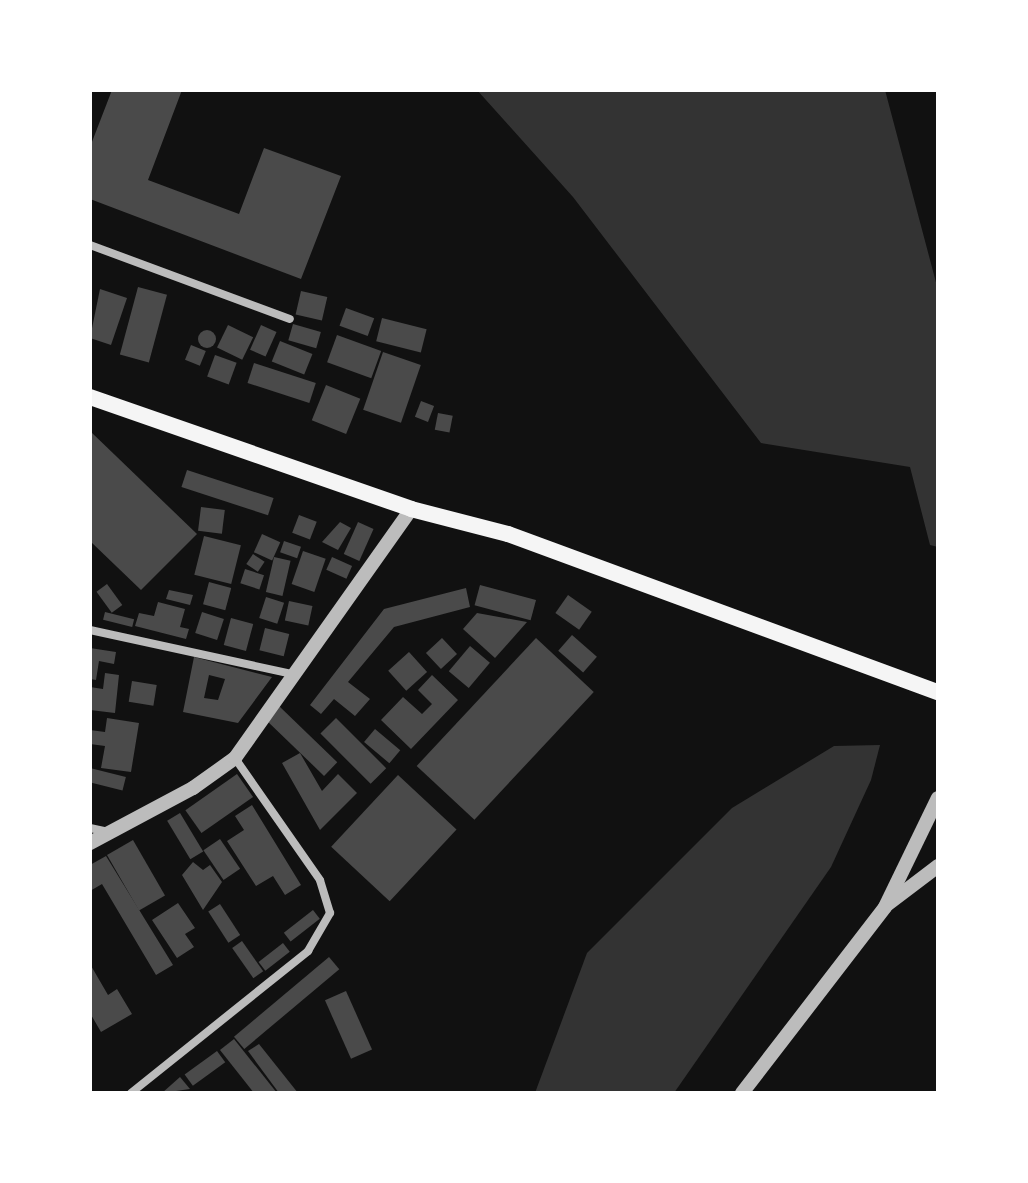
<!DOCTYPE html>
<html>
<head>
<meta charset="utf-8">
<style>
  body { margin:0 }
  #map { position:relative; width:1028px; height:1183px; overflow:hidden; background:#111; font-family:"Asap Condensed",sans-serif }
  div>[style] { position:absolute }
  .water>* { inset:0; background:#333 }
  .building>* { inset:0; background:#4a4a4a; transform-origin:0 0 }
  .round { border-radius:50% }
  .minor>* { height:8px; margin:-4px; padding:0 4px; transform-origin:4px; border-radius:4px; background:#bcbcbc }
  .tertiary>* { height:14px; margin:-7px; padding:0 7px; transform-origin:7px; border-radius:7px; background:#bcbcbc }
  .secondary>* { height:16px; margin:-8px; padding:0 8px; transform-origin:8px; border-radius:8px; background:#f5f5f5 }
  span { translate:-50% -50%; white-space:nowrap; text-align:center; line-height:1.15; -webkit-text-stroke:6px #fff; paint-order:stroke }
  .frame { position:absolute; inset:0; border:92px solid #fff; pointer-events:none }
</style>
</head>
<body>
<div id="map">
  <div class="water">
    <i style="clip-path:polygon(477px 90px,885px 90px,938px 290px,938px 547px,930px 545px,910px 467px,761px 443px,573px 197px)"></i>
    <i style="clip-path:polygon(880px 745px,871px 780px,831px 867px,674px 1093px,535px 1093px,587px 953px,732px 808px,834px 746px)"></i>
  </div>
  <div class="building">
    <i style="clip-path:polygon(112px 90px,182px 90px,148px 180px,239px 214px,264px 148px,341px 176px,301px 279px,90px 199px,90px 147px)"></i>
    <i style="left:138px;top:287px;width:30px;height:70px;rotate:15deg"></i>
    <i style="clip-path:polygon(100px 289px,127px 298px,111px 345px,90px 338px)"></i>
    <i style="left:301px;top:291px;width:27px;height:24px;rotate:13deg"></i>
    <i style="left:346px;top:308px;width:30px;height:19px;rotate:20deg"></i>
    <i style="left:382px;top:318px;width:46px;height:24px;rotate:14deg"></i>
    <i style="left:293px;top:324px;width:29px;height:17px;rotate:16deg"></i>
    <i style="left:228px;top:325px;width:28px;height:25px;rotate:26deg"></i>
    <i style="left:261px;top:325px;width:17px;height:27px;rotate:24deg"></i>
    <i class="round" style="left:198px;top:330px;width:18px;height:18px"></i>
    <i style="left:337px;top:335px;width:47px;height:29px;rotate:20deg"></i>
    <i style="left:280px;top:341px;width:35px;height:22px;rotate:22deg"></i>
    <i style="left:191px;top:345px;width:16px;height:16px;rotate:22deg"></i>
    <i style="left:383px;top:352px;width:40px;height:61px;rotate:19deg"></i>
    <i style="left:215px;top:355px;width:23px;height:23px;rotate:20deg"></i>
    <i style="left:254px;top:363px;width:65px;height:21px;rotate:18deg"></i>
    <i style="left:326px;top:385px;width:37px;height:38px;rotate:22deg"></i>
    <i style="left:421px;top:401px;width:14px;height:17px;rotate:21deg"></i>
    <i style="left:438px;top:413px;width:15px;height:17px;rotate:11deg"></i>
    <i style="clip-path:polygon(90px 431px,197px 534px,141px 590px,90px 541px)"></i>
    <i style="left:187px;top:470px;width:91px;height:18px;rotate:18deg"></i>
    <i style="left:201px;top:507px;width:24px;height:24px;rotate:7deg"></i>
    <i style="left:299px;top:515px;width:19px;height:19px;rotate:21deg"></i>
    <i style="clip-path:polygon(340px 522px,351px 528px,338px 550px,322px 542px)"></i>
    <i style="left:358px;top:522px;width:17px;height:35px;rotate:24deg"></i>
    <i style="left:262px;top:534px;width:20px;height:20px;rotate:24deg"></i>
    <i style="left:204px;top:536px;width:38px;height:40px;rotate:14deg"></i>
    <i style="left:284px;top:541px;width:18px;height:12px;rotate:19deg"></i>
    <i style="left:303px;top:551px;width:24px;height:35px;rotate:19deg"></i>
    <i style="left:253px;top:554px;width:14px;height:12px;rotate:34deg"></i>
    <i style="left:274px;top:557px;width:17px;height:36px;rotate:13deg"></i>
    <i style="left:332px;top:557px;width:22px;height:14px;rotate:24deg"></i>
    <i style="left:245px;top:569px;width:20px;height:15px;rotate:18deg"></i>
    <i style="left:209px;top:582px;width:23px;height:23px;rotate:15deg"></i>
    <i style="left:107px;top:584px;width:26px;height:13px;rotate:54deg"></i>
    <i style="left:480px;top:585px;width:58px;height:21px;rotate:15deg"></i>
    <i style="clip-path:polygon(466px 588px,470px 607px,394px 627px,348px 682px,370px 699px,355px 716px,334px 699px,321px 714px,310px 705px,384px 609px)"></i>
    <i style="clip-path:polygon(169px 590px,193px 595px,190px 605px,166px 599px)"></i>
    <i style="left:568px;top:595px;width:29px;height:22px;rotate:35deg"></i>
    <i style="left:266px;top:597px;width:19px;height:22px;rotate:18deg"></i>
    <i style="left:289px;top:601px;width:24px;height:20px;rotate:12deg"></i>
    <i style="clip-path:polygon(158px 602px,185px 609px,180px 627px,189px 629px,186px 639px,135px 626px,139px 613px,154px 616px)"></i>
    <i style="left:105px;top:612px;width:30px;height:8px;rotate:14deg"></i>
    <i style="left:202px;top:612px;width:23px;height:22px;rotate:18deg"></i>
    <i style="clip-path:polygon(477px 613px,527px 622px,495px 658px,463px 629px)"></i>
    <i style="left:231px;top:618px;width:23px;height:28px;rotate:15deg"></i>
    <i style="left:265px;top:628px;width:25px;height:23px;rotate:14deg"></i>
    <i style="left:572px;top:635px;width:33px;height:21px;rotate:41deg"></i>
    <i style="left:442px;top:638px;width:22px;height:22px;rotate:47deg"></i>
    <i style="left:536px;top:638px;width:79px;height:175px;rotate:43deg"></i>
    <i style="left:470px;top:646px;width:26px;height:33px;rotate:40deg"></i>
    <i style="clip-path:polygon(90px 648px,116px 652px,114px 664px,99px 661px,96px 680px,90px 679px)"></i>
    <i style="left:409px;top:652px;width:27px;height:28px;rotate:48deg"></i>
    <i style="clip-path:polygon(evenodd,194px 657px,272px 677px,238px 723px,183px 712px,194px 657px,209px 675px,225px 679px,218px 700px,204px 698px,209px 675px)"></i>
    <i style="clip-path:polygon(105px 673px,119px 675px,115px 713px,90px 710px,90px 687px,103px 689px)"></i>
    <i style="clip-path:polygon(432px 675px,458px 700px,411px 749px,381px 720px,403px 697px,422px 714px,432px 704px,418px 690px)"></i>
    <i style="left:132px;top:681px;width:25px;height:21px;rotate:9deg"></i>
    <i style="left:279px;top:706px;width:81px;height:19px;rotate:44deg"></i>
    <i style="clip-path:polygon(107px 718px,139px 723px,131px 772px,101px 768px,105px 746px,90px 744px,90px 730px,105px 732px)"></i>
    <i style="left:336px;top:718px;width:71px;height:22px;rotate:45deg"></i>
    <i style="left:375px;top:729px;width:33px;height:17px;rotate:40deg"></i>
    <i style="clip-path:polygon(300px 753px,322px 791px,338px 774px,357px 793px,320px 830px,282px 763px)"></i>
    <i style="left:90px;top:768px;width:37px;height:14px;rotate:14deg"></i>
    <i style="left:237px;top:774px;width:28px;height:63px;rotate:55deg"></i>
    <i style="left:398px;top:775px;width:80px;height:98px;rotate:43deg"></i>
    <i style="clip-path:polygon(252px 805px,301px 885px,285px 895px,273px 876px,256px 886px,227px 841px,244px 830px,235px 816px)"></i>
    <i style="left:180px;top:813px;width:45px;height:15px;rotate:59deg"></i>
    <i style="left:220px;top:839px;width:36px;height:20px;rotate:56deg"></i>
    <i style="left:133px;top:840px;width:64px;height:30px;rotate:60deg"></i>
    <i style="clip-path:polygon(106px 856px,173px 965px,156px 975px,102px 884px,90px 891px,90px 865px)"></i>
    <i style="clip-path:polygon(193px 862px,203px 870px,210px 865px,222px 882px,203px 910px,182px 875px)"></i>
    <i style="clip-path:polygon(178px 903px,195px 928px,185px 934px,194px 947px,177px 958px,152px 920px)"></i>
    <i style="left:220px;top:904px;width:37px;height:14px;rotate:57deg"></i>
    <i style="left:313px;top:910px;width:11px;height:37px;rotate:52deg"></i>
    <i style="left:242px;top:941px;width:37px;height:12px;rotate:55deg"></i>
    <i style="left:283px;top:943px;width:11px;height:31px;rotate:52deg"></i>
    <i style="left:329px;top:957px;width:16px;height:124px;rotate:50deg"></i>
    <i style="clip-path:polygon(90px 964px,108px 995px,117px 989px,132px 1014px,101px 1032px,90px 1013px)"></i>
    <i style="left:346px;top:991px;width:64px;height:23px;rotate:66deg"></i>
    <i style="clip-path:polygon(234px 1039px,277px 1093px,254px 1093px,220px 1050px)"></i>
    <i style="clip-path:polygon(259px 1044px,298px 1093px,279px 1093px,248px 1051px)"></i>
    <i style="left:217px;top:1051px;width:14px;height:40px;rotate:54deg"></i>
    <i style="clip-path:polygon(180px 1077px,190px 1089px,162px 1093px)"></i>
  </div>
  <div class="minor">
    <i style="left:90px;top:245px;width:213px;rotate:20.3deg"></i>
    <i style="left:90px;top:630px;width:211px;rotate:12.3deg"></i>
    <i style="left:90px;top:828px;width:19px;rotate:12deg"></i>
    <i style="left:131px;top:1093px;width:227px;rotate:-38.7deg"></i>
    <i style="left:308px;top:951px;width:44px;rotate:-59.9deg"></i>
    <i style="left:330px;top:913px;width:34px;rotate:-107deg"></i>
    <i style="left:320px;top:880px;width:149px;rotate:-124.9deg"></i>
  </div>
  <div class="tertiary">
    <i style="left:90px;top:843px;width:117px;rotate:-28.1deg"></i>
    <i style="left:193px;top:788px;width:52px;rotate:-35.5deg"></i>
    <i style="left:235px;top:758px;width:305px;rotate:-54.7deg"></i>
    <i style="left:888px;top:904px;width:63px;rotate:-37.2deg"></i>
    <i style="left:742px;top:1093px;width:235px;rotate:-52.4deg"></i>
    <i style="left:885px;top:907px;width:121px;rotate:-64.1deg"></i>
  </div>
  <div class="secondary">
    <i style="left:90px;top:397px;width:340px;rotate:19.2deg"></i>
    <i style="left:411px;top:509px;width:100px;rotate:14.5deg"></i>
    <i style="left:508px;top:534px;width:458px;rotate:20.2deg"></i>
  </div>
  <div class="frame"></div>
</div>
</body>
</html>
